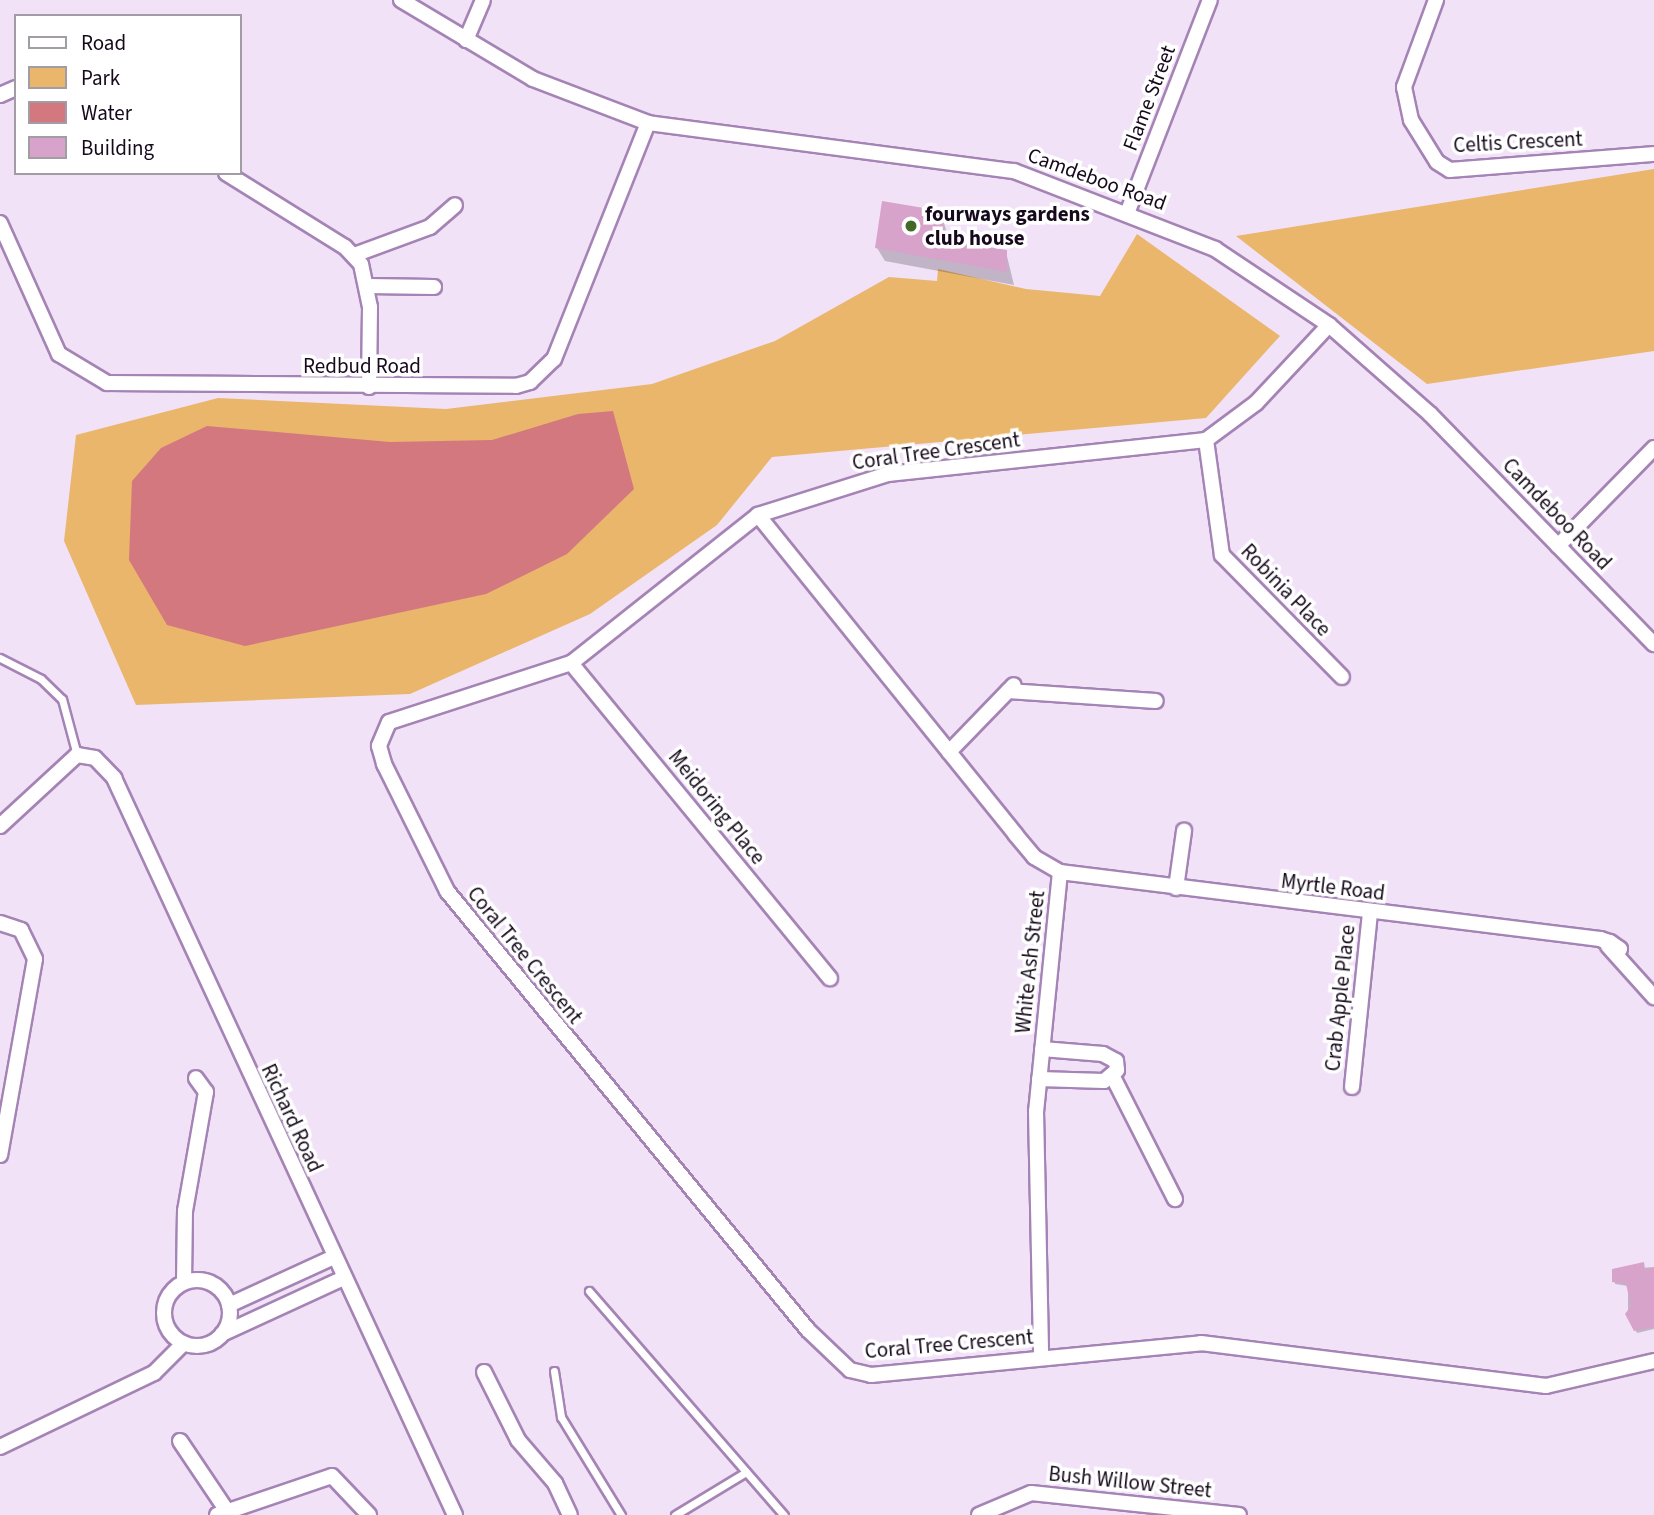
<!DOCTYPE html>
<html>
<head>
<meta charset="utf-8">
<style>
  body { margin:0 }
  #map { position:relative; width:1654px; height:1515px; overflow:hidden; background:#f1e2f8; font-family:"Source Sans 3",sans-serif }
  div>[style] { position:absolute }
  .green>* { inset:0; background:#e9b66c }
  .water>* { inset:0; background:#d47880 }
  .shadow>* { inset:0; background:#0003 }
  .building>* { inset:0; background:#d7a3ca }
  .roads { filter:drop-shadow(2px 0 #a584b5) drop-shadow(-2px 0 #a584b5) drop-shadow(0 2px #a584b5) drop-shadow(0 -2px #a584b5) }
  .service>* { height:7px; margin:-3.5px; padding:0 3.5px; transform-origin:3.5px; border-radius:3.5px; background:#fff }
  .minor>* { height:14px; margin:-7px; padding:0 7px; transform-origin:7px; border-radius:7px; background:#fff }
  .minor>.ring { margin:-7px; padding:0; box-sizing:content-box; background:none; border:14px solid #fff; border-radius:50% }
  .dots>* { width:19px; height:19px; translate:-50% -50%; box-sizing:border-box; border:4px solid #fff; border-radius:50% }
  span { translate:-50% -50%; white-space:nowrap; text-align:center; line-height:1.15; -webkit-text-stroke:7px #fff; paint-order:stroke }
  .street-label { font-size:21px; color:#16091b }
  .poi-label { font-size:21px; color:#16091b; font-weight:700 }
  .left { translate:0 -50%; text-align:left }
  .legend { position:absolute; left:14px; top:14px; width:228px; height:161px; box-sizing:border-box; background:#fff; border:2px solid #a29da4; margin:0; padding:9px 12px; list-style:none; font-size:21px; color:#16091b }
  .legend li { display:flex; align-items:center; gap:14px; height:35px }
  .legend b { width:35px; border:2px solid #a29da4 }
</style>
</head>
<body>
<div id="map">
  <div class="green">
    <i style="clip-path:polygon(1654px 169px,1654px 351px,1427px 384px,1236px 236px)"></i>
    <i style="clip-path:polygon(1137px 234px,1280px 336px,1206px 418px,772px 457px,717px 525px,590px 614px,410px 694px,136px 705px,64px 541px,76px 435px,218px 398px,446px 409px,652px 384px,775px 341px,889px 277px,937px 281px,938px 269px,1026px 289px,1100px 296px)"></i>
  </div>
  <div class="water">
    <i style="clip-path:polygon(613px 411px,634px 489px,567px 554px,486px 594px,245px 646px,167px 625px,129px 560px,132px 481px,161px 448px,207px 426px,390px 442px,492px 440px,578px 414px)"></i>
  </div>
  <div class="shadow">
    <i style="clip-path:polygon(941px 213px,950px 243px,1006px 252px,1014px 285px,885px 261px,877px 248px)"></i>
    <i style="clip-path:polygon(1654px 1267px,1654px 1329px,1637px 1333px,1628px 1314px,1628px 1286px,1615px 1284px,1614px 1270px)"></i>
  </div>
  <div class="building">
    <i style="clip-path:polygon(882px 201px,942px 211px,944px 240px,1007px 250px,1007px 272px,875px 248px)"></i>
    <i style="clip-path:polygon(1644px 1262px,1645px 1270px,1654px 1267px,1654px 1327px,1634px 1331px,1625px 1314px,1631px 1306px,1626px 1284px,1612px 1282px,1612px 1269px)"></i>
  </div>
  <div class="roads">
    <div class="service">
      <i style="left:0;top:658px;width:46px;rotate:27.1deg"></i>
      <i style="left:41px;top:679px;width:29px;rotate:44deg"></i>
      <i style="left:62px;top:699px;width:58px;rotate:75deg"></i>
      <i style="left:589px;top:1291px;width:297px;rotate:49deg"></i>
      <i style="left:554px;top:1371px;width:47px;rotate:81.3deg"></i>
      <i style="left:561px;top:1417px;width:115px;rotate:58.5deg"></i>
      <i style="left:675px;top:1515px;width:83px;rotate:-31.2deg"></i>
    </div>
    <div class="minor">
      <i style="left:401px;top:0;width:154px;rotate:30.9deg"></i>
      <i style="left:533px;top:79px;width:123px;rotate:20.9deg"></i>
      <i style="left:648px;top:123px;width:369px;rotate:7.5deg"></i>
      <i style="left:1014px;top:171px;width:216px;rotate:21.2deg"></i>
      <i style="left:1215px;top:249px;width:137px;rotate:33.7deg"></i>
      <i style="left:1329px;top:325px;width:135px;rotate:41.4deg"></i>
      <i style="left:1430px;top:414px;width:321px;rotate:45.8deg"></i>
      <i style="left:1436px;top:0;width:93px;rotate:110.2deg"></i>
      <i style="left:1404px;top:87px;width:34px;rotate:78deg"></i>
      <i style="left:1411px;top:120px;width:49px;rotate:58.2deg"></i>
      <i style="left:1437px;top:162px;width:15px;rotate:32deg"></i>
      <i style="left:1450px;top:170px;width:205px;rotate:-4.5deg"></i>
      <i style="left:466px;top:40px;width:43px;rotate:-67deg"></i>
      <i style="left:0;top:95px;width:17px;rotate:-24deg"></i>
      <i style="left:226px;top:173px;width:140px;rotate:31.9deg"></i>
      <i style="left:345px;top:247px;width:23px;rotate:47deg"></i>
      <i style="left:361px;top:264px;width:44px;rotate:78.2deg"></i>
      <i style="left:370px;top:307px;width:80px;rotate:90.7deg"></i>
      <i style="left:1128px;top:211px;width:226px;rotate:-68.8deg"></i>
      <i style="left:0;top:223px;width:144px;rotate:65.8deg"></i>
      <i style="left:59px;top:354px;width:56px;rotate:31.1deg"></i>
      <i style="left:107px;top:383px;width:409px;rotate:0.4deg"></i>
      <i style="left:516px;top:386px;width:15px;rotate:-16deg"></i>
      <i style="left:530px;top:382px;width:33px;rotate:-44deg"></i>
      <i style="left:554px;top:359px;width:254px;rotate:-68.3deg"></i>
      <i style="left:354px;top:255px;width:81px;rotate:-20.2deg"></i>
      <i style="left:430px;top:227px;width:33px;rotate:-41deg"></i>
      <i style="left:368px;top:286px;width:66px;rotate:0.9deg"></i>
      <i style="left:1329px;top:325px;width:107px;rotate:133.1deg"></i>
      <i style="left:1256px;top:403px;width:62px;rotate:143.5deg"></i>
      <i style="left:1206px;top:440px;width:320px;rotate:173.9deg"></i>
      <i style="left:888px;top:474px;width:136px;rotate:162.5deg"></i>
      <i style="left:758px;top:515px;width:238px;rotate:141.6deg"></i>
      <i style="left:571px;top:663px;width:191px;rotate:162deg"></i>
      <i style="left:389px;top:722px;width:26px;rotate:113deg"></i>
      <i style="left:379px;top:746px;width:19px;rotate:74deg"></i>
      <i style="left:384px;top:764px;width:142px;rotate:63.6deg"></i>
      <i style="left:447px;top:891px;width:568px;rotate:50.57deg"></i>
      <i style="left:808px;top:1330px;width:58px;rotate:43.6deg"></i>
      <i style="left:850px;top:1370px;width:22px;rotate:13deg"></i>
      <i style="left:871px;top:1375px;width:332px;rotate:-5.5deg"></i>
      <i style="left:1201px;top:1343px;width:348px;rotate:7.1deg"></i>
      <i style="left:1546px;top:1386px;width:111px;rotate:-13deg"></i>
      <i style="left:1206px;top:440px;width:116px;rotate:82.1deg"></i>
      <i style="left:1222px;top:555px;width:171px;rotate:45.5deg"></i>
      <i style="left:758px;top:515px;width:410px;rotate:51.1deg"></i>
      <i style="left:1015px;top:834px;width:30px;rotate:50deg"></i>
      <i style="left:1034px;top:857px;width:30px;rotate:30deg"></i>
      <i style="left:1060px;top:872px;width:240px;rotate:95.7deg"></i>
      <i style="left:1036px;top:1111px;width:246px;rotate:88.8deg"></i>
      <i style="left:1558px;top:546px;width:137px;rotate:-45.6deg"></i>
      <i style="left:571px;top:663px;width:408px;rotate:50.6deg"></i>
      <i style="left:1008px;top:691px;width:148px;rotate:3.9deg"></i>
      <i style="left:949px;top:752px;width:93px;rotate:-45.9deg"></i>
      <i style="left:0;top:826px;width:105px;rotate:-42.7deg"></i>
      <i style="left:77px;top:755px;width:18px;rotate:9deg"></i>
      <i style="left:95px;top:758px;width:28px;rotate:46deg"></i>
      <i style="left:114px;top:778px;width:812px;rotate:65.17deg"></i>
      <i style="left:1060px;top:872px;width:544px;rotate:7.07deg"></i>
      <i style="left:1600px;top:939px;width:10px;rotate:17deg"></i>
      <i style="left:1610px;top:942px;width:12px;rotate:35deg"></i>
      <i style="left:1620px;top:949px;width:22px;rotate:-153deg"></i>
      <i style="left:1176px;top:888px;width:58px;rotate:-82deg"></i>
      <i style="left:0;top:923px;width:22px;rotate:18deg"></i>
      <i style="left:21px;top:930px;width:32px;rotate:64deg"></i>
      <i style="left:35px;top:959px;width:199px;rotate:100.1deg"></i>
      <i style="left:1608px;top:946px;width:69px;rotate:48deg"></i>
      <i style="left:1113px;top:1077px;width:137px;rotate:63.1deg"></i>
      <i style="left:1039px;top:1079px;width:65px;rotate:1.8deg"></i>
      <i style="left:1104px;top:1081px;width:17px;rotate:-40deg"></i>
      <i style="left:1117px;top:1070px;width:9px;rotate:-96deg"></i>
      <i style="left:1116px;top:1061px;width:15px;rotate:-152deg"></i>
      <i style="left:1103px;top:1054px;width:61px;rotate:-175.3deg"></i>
      <i style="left:1352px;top:1087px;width:175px;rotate:-84.1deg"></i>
      <i class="ring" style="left:164px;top:1280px;width:52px;height:52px"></i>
      <i style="left:184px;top:1282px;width:71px;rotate:-89.2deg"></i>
      <i style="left:185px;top:1211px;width:121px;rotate:-80deg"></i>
      <i style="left:206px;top:1092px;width:17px;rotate:-126deg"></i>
      <i style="left:229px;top:1305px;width:115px;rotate:-24.6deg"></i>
      <i style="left:222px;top:1334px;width:134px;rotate:-24.7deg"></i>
      <i style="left:484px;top:1372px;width:76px;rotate:63.4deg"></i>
      <i style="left:518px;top:1440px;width:57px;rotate:49.3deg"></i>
      <i style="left:555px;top:1483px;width:35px;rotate:65deg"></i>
      <i style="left:180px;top:1441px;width:84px;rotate:56.1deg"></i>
      <i style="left:0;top:1447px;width:171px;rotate:-25.7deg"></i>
      <i style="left:154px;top:1373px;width:42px;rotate:-45deg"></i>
      <i style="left:217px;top:1515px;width:121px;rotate:-18.7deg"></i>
      <i style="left:332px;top:1476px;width:54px;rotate:46.5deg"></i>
      <i style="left:979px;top:1515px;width:56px;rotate:-22.9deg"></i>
      <i style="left:1031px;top:1493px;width:209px;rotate:6deg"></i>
    </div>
  </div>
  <div class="dots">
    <i style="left:911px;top:226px;background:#416a27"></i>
  </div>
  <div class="street-label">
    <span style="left:1149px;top:98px;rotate:-69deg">Flame Street</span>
    <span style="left:1518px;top:142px;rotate:-3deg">Celtis Crescent</span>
    <span style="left:1097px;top:179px;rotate:20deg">Camdeboo Road</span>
    <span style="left:362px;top:366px">Redbud Road</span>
    <span style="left:936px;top:451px;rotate:-8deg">Coral Tree Crescent</span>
    <span style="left:1557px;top:514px;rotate:46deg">Camdeboo Road</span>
    <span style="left:1286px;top:590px;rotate:46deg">Robinia Place</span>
    <span style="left:717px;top:807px;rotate:51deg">Meidoring Place</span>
    <span style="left:1333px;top:887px;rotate:7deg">Myrtle Road</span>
    <span style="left:525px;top:955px;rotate:51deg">Coral Tree Crescent</span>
    <span style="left:1030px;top:962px;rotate:-84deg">White Ash Street</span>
    <span style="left:1340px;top:998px;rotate:-84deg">Crab Apple Place</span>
    <span style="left:292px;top:1118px;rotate:65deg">Richard Road</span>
    <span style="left:949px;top:1344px;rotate:-5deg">Coral Tree Crescent</span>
    <span style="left:1130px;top:1482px;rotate:6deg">Bush Willow Street</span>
  </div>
  <div class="poi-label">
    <span class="left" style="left:925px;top:226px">fourways gardens<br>club house</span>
  </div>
  <ul class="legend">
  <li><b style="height:9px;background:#fff"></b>Road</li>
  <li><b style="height:19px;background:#e9b66c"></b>Park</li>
  <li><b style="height:19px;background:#d47880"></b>Water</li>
  <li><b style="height:19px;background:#d7a3ca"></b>Building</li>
  </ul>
</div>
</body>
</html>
